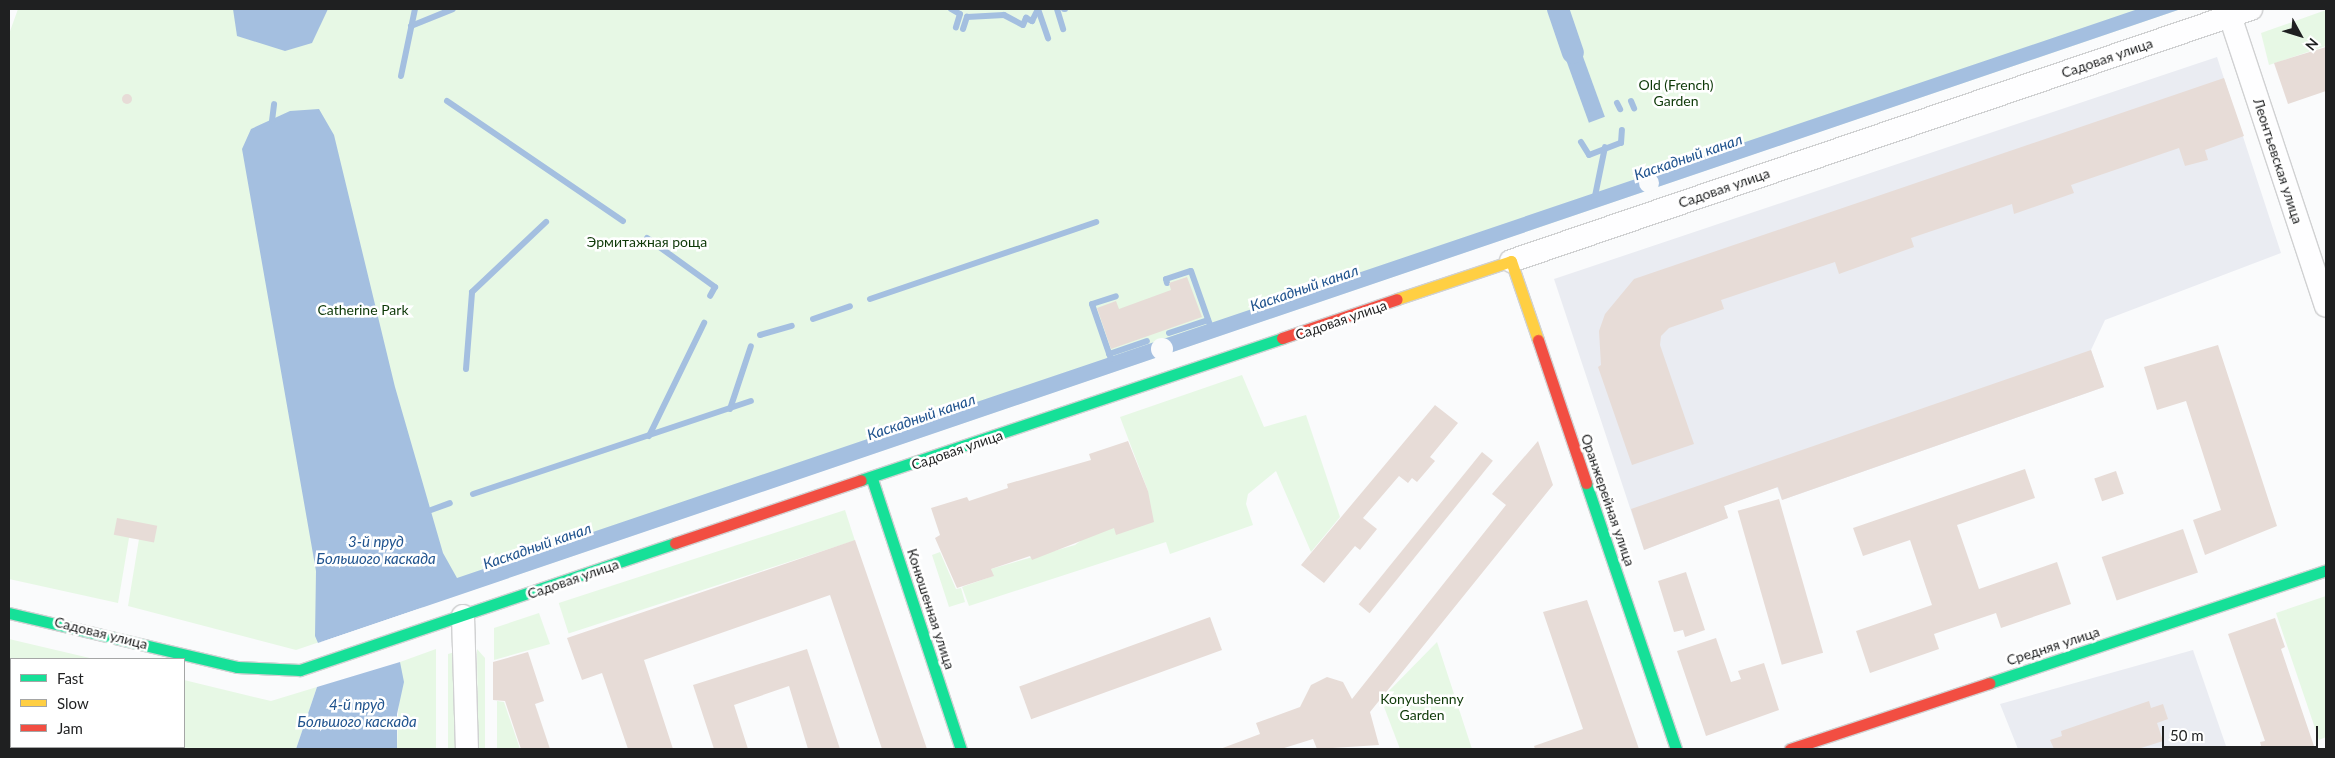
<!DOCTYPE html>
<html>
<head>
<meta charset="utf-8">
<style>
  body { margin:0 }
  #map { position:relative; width:2335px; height:758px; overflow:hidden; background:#fafbfc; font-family:Lato,sans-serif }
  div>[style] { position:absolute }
  .built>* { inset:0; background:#eaecf2 }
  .green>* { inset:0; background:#e7f8e5; transform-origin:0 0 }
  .water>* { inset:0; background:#a4bfe0; transform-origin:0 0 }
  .pier>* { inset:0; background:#fafbfc }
  .round { border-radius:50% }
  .stream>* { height:6px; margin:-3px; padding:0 3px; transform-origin:3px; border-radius:3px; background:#a4bfe0 }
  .canal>* { height:22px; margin:-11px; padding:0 11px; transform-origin:11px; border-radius:11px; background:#a4bfe0 }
  .building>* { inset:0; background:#e7dcd7; transform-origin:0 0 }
  .roads { filter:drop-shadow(1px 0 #d0d1d2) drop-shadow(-1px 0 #d0d1d2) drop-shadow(0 1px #d0d1d2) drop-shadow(0 -1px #d0d1d2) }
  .street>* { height:22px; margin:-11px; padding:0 11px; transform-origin:11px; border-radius:11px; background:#fefeff }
  .fast>* { height:11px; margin:-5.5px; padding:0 5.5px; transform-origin:5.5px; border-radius:5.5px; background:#16e098 }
  .slow>* { height:11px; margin:-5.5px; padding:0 5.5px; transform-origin:5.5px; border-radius:5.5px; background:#ffcf43 }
  .jam>* { height:11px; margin:-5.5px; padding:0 5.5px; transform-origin:5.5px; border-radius:5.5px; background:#f24e42 }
  span { translate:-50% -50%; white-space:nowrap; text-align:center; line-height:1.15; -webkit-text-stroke:5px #fff; paint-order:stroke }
  .street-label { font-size:14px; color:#1f2021 }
  .park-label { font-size:14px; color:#0e3908 }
  .water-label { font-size:15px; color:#20538e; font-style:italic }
  .frame { position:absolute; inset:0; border:10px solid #1f2021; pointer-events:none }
  .legend { position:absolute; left:10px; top:658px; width:175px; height:90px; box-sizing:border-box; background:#fff; border:1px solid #a5a6a6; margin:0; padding:6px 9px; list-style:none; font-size:15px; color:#1f2021 }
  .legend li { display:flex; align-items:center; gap:10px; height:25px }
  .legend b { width:25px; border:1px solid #a5a6a6 }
  .north { position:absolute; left:2275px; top:10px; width:50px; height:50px; -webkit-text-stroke:4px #fff; paint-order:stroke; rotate:129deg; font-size:14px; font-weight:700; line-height:20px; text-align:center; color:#1f2021 }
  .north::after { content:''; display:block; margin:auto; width:18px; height:22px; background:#1f2021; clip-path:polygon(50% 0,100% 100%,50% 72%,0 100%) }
  .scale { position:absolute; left:2162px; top:726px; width:156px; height:22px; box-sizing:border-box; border:2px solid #1f2021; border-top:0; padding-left:6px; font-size:15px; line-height:18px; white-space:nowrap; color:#1f2021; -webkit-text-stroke:4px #fff; paint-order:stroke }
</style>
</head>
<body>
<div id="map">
  <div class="built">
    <i style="clip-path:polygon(2217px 57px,2281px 253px,2105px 320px,2091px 350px,2104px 387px,1782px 500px,1777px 487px,1724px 506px,1728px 518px,1644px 550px,1554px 279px)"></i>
    <i style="clip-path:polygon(2193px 650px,2227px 749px,2018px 749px,2000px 704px)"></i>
  </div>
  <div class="green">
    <i style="clip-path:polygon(18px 9px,2181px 9px,296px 650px,128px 606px,139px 539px,129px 538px,118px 603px,9px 579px,9px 34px)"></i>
    <i style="clip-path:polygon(2326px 10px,2326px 46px,2269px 65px,2261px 33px)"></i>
    <i style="clip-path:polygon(1242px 375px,1264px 427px,1306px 415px,1340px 517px,1311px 552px,1276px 471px,1248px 494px,1246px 504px,1253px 525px,1170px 554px,1166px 542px,969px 606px,962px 587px,993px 576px,991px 569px,1075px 545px,1148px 491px,1120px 417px)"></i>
    <i style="left:845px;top:510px;width:32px;height:301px;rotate:72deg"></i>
    <i style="clip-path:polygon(940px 552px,956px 589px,961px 588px,965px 602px,949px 607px,932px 555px)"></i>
    <i style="clip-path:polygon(2326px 596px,2326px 737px,2319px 740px,2276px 613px)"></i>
    <i style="clip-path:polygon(539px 613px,550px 644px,494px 660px,494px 628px)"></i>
    <i style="clip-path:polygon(9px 639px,94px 659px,11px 659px,11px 747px,184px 747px,184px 680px,271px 701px,317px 687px,296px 749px,9px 749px)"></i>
    <i style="clip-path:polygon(1437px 642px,1472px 749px,1400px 749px,1381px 699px)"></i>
    <i style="clip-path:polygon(436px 649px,436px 749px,397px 749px,400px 662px)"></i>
    <i style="clip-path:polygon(477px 649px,485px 658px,485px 749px,478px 749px)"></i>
    <i style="clip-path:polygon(455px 652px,456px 749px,448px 749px,448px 654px)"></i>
    <i style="clip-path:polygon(497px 701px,504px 702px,520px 749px,497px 749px)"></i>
  </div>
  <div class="water">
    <i style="clip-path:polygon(233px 9px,328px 9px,312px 43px,285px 51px,237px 36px)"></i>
    <i style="clip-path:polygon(2138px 9px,2181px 9px,318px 643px,315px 636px,316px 571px,242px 149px,251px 129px,290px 111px,319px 109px,334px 135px,395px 387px,443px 553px,457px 578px)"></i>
    <i style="left:1570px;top:21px;width:102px;height:17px;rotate:70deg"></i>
    <i style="clip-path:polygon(400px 662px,404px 682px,397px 714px,397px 749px,296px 749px,317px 687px)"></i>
  </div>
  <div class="pier">
    <i class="round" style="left:1639px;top:173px;width:20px;height:20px"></i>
    <i class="round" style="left:1151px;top:338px;width:22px;height:22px"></i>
    <i style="clip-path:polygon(424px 607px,392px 621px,315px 644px,318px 643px)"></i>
  </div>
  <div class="stream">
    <i style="left:951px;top:9px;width:10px;rotate:29deg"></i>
    <i style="left:960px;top:14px;width:14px;rotate:107deg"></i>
    <i style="left:1057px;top:9px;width:21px;rotate:73deg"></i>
    <i style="left:1064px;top:9px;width:1px"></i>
    <i style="left:411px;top:26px;width:45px;rotate:-22deg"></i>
    <i style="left:963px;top:29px;width:13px;rotate:-72deg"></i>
    <i style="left:967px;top:17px;width:37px;rotate:-3deg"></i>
    <i style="left:1004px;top:15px;width:21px;rotate:28deg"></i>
    <i style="left:1023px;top:25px;width:8px;rotate:-67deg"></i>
    <i style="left:1026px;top:18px;width:7px;rotate:27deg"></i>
    <i style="left:1032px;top:21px;width:13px;rotate:-63deg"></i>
    <i style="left:1038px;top:9px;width:31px;rotate:71deg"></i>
    <i style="left:401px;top:76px;width:68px;rotate:-78.2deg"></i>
    <i style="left:447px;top:101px;width:213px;rotate:34.3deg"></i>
    <i style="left:1631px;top:101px;width:8px;rotate:67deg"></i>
    <i style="left:1617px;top:103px;width:7px;rotate:63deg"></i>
    <i style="left:272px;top:121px;width:17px;rotate:-83deg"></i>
    <i style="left:1581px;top:142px;width:15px;rotate:58deg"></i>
    <i style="left:1589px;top:155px;width:34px;rotate:-21deg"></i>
    <i style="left:1621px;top:143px;width:13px;rotate:-86deg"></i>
    <i style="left:1594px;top:201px;width:55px;rotate:-78.5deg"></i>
    <i style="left:647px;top:238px;width:84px;rotate:35.8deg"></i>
    <i style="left:715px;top:287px;width:10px;rotate:119deg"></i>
    <i style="left:1167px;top:283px;width:4px;rotate:-104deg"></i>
    <i style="left:1166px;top:279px;width:26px;rotate:-18deg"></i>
    <i style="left:1191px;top:271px;width:57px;rotate:70.6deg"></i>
    <i style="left:870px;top:299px;width:239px;rotate:-18.8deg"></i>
    <i style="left:813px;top:319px;width:39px;rotate:-19deg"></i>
    <i style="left:1169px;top:333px;width:41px;rotate:-18.4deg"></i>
    <i style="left:760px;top:335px;width:33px;rotate:-16deg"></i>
    <i style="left:1109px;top:354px;width:40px;rotate:-18.9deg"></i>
    <i style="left:1111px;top:359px;width:58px;rotate:-109.1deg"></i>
    <i style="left:1092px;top:304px;width:25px;rotate:-18deg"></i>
    <i style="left:466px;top:369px;width:77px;rotate:-85.5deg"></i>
    <i style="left:472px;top:292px;width:102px;rotate:-43.4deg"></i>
    <i style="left:730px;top:409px;width:66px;rotate:-71.6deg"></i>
    <i style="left:649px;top:436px;width:126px;rotate:-64deg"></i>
    <i style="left:473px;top:494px;width:293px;rotate:-18.5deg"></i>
    <i style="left:431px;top:510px;width:20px;rotate:-20deg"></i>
  </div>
  <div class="canal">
    <i style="left:1558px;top:9px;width:46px;rotate:71.2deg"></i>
  </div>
  <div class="building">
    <i style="clip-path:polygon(2326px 47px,2326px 91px,2288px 104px,2274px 63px)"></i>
    <i style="clip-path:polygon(2224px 78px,2244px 136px,2205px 150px,2208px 160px,2185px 166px,2179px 148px,2071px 185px,2074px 193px,2014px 214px,2012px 204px,1911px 238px,1914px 247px,1839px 274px,1835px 262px,1721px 300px,1724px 309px,1669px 328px,1661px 336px,1660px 345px,1694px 444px,1632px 465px,1598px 367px,1601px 365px,1599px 331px,1605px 314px,1634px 279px)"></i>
    <i class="round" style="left:122px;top:94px;width:10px;height:10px"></i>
    <i style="clip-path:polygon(1187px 277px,1202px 317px,1111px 349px,1097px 308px,1116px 301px,1119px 309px,1171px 290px,1169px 283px)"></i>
    <i style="clip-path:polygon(2218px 345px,2277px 526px,2205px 555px,2193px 520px,2221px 510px,2186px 401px,2157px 410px,2144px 367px)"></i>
    <i style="clip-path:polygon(2091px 350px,2104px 387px,1782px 500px,1778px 487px,1724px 506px,1728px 518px,1644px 550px,1631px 509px)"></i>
    <i style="clip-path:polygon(1435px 405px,1458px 423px,1430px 457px,1435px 461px,1417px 482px,1412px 478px,1408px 483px,1399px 476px,1363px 518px,1377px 529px,1360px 550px,1355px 546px,1324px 583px,1301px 565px)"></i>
    <i style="clip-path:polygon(1128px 441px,1148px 491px,1154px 522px,1116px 535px,1114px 528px,1032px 560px,1030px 556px,991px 569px,994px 576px,957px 588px,935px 538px,940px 535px,931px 508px,967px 497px,969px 501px,1008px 488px,1007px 484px,1091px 460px,1089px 454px)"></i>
    <i style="clip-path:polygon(1538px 441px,1553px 485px,1370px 712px,1379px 745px,1317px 749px,1313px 739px,1281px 749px,1220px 749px,1260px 734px,1256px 723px,1300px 707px,1311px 685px,1327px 677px,1343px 682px,1352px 699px,1506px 505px,1492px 494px)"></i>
    <i style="left:1482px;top:452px;width:14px;height:196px;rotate:39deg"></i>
    <i style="clip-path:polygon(2025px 469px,2035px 498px,1957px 525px,1979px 589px,2057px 562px,2071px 604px,2001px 628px,1996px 613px,1934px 634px,1939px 649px,1870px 673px,1856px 631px,1932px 605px,1910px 540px,1863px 556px,1853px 528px)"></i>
    <i style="left:2116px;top:471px;width:24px;height:23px;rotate:71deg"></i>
    <i style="left:1779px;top:499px;width:160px;height:43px;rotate:74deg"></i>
    <i style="left:117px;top:518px;width:41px;height:17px;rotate:11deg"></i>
    <i style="left:2183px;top:529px;width:46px;height:86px;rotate:71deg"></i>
    <i style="clip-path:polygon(855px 540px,927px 749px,882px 749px,830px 595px,644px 660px,673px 749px,628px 749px,602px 673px,582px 680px,567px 638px)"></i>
    <i style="clip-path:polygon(1686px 572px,1705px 630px,1685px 637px,1683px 630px,1674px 632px,1658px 581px)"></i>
    <i style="clip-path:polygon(1587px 600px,1639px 749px,1535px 749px,1534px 746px,1583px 729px,1543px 612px)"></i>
    <i style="left:1210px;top:617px;width:35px;height:203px;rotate:70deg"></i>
    <i style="clip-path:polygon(2275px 618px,2285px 647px,2281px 649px,2315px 749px,2262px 749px,2260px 742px,2265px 741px,2228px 634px)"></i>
    <i style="clip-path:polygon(1716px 638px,1731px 682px,1741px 679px,1738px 671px,1764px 663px,1779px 710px,1706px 736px,1677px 651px)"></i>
    <i style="clip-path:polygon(807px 649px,840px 749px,808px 749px,789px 686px,734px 705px,748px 749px,714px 749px,693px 685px)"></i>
    <i style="clip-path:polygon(528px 652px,544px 701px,535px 704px,550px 749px,521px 749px,505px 701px,493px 700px,493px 662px)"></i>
    <i style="clip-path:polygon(2149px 701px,2151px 708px,2163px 704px,2168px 719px,2157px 723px,2163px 741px,2138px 749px,2054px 749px,2050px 740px,2062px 736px,2061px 731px)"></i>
  </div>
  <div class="roads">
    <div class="street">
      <i style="left:2230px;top:16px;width:305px;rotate:71.7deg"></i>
      <i style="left:1511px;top:261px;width:782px;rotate:-18.81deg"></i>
      <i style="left:463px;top:616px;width:133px;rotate:88.3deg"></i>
    </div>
    <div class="fast">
      <i style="left:872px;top:479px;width:284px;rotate:71.8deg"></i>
      <i style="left:861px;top:480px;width:444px;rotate:-18.6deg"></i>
      <i style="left:1586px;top:483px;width:281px;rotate:71.3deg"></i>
      <i style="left:9px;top:613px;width:234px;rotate:13.3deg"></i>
      <i style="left:237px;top:667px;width:63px;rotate:2.7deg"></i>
      <i style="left:300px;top:670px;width:396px;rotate:-18.7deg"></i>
      <i style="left:1989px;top:683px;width:355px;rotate:-18.5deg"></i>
    </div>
    <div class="slow">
      <i style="left:1397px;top:299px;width:120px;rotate:-18.4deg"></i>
      <i style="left:1511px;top:261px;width:83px;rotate:71.1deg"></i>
    </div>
    <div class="jam">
      <i style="left:1282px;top:338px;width:121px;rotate:-18.7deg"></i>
      <i style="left:1538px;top:340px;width:151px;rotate:71.4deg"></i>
      <i style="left:675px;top:543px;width:196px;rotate:-18.7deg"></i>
      <i style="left:1790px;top:749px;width:210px;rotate:-18.3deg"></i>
    </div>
  </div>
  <div class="street-label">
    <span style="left:2107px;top:58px;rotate:-19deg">Садовая улица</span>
    <span style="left:2278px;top:161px;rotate:72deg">Леонтьевская улица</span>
    <span style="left:1724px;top:188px;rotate:-19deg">Садовая улица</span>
    <span style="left:1341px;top:320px;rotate:-19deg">Садовая улица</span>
    <span style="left:957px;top:450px;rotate:-19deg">Садовая улица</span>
    <span style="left:1608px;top:500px;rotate:71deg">Оранжерейная улица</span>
    <span style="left:573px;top:579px;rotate:-19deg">Садовая улица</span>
    <span style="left:931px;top:609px;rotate:72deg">Конюшенная улица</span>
    <span style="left:101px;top:633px;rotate:14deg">Садовая улица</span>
    <span style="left:2053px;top:646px;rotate:-18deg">Средняя улица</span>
  </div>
  <div class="park-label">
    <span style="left:1676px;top:93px">Old (French)<br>Garden</span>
    <span style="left:647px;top:242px">Эрмитажная роща</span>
    <span style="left:363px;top:310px">Catherine Park</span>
    <span style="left:1422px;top:707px">Konyushenny<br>Garden</span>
  </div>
  <div class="water-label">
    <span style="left:1688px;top:157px;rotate:-19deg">Каскадный канал</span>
    <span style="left:1304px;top:288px;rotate:-19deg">Каскадный канал</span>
    <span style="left:921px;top:417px;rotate:-19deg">Каскадный канал</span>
    <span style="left:376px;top:550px">3-й пруд<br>Большого каскада</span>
    <span style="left:537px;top:546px;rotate:-19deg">Каскадный канал</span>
    <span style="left:357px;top:713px">4-й пруд<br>Большого каскада</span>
  </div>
  <div class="frame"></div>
  <ul class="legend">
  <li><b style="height:6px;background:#16e098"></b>Fast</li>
  <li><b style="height:6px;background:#ffcf43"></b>Slow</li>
  <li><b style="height:6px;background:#f24e42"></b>Jam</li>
  </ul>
  <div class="north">N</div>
  <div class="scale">50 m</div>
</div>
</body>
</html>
